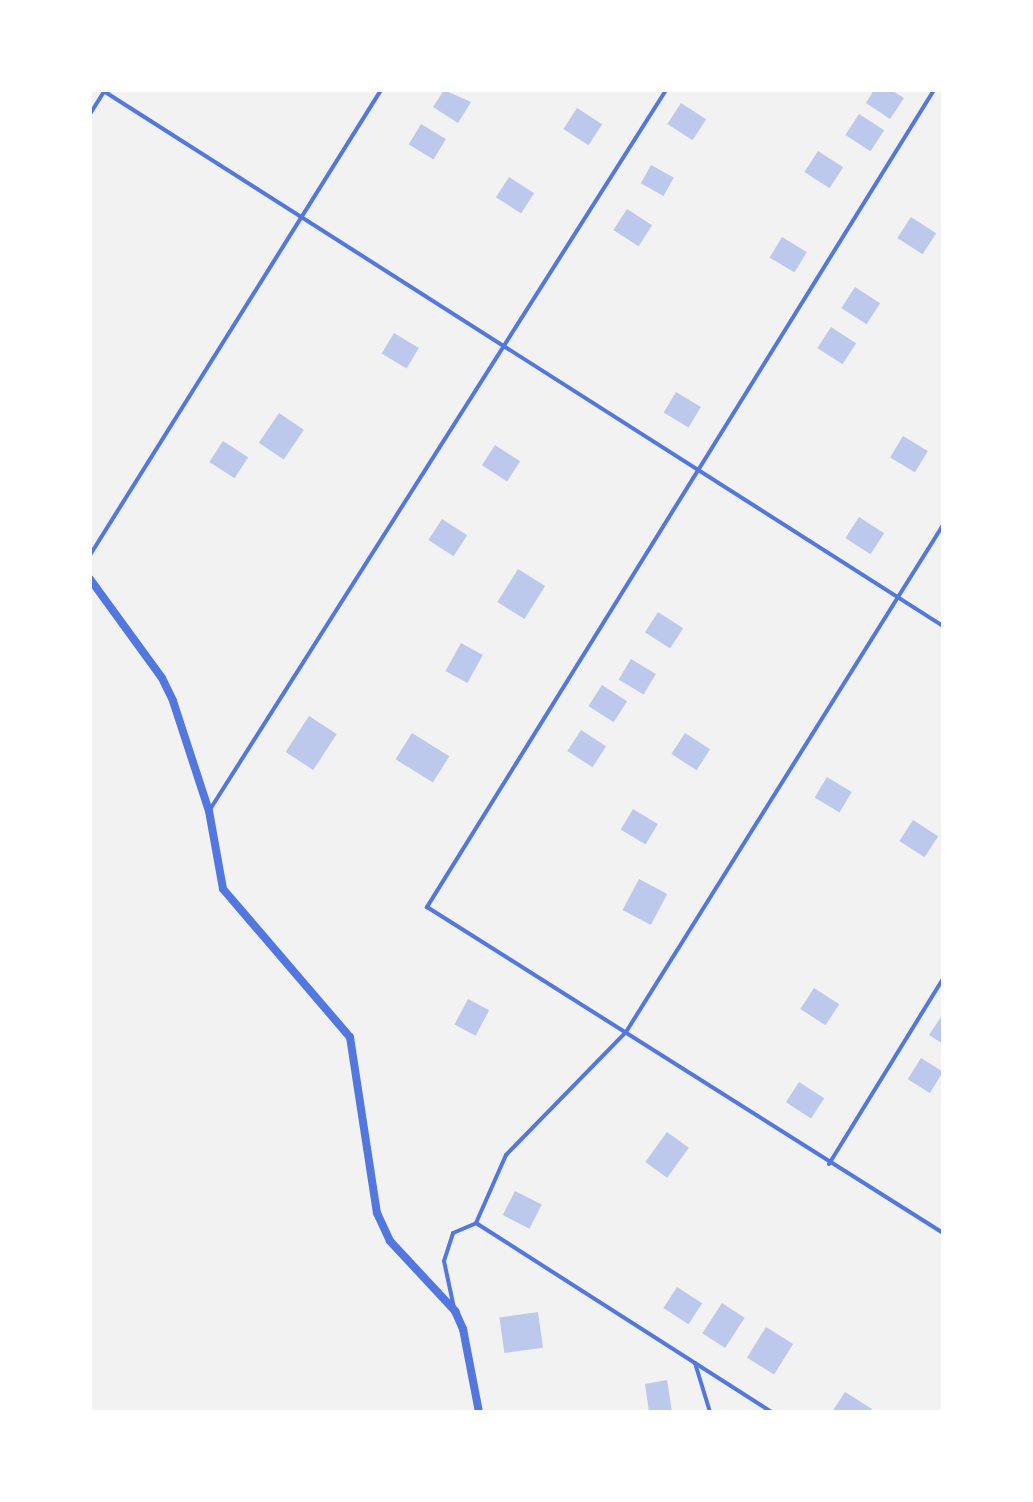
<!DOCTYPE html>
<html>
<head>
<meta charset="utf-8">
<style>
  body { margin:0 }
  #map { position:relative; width:1033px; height:1502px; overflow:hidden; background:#f2f2f2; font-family:"Nunito Sans",sans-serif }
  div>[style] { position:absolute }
  .building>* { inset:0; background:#bdc9ec; transform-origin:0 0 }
  .service>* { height:4px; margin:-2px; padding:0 2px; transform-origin:2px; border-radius:2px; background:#5277de }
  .minor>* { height:8px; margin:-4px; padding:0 4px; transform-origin:4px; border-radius:4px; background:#5277de }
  span { translate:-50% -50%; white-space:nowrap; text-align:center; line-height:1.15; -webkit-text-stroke:8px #fff; paint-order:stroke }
  .frame { position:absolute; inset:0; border:92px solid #fff; pointer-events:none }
</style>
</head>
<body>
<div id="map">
  <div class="building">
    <i style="clip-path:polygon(444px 90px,471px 102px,458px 123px,433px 107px)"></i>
    <i style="clip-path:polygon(874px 90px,891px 90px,904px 98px,890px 119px,866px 103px)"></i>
    <i style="left:681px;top:103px;width:30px;height:25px;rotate:33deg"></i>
    <i style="left:577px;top:108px;width:30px;height:25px;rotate:33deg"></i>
    <i style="left:859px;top:114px;width:30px;height:25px;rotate:33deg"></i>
    <i style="left:421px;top:124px;width:29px;height:24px;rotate:31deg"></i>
    <i style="left:818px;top:151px;width:30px;height:25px;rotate:33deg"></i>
    <i style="left:651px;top:165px;width:26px;height:21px;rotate:29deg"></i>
    <i style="left:509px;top:177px;width:30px;height:24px;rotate:33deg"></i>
    <i style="left:627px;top:209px;width:30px;height:25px;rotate:33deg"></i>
    <i style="left:911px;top:217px;width:30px;height:25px;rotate:33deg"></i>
    <i style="left:782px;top:237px;width:29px;height:24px;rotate:31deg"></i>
    <i style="left:855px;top:287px;width:30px;height:25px;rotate:33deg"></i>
    <i style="left:831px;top:327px;width:30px;height:25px;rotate:33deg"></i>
    <i style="left:394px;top:333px;width:29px;height:24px;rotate:31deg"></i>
    <i style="left:676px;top:392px;width:29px;height:24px;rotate:31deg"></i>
    <i style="left:279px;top:413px;width:30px;height:36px;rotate:34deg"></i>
    <i style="left:903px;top:436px;width:29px;height:25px;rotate:31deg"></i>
    <i style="left:223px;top:441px;width:30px;height:25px;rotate:33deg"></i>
    <i style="left:495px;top:445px;width:30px;height:24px;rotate:33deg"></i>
    <i style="left:859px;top:517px;width:30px;height:25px;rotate:33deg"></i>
    <i style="left:442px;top:519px;width:30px;height:25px;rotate:33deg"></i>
    <i style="left:518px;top:569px;width:32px;height:39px;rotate:32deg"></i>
    <i style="left:658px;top:612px;width:30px;height:24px;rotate:33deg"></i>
    <i style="left:461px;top:643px;width:25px;height:32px;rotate:29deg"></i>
    <i style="left:631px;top:659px;width:29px;height:24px;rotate:31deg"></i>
    <i style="left:602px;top:685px;width:30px;height:25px;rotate:33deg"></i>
    <i style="left:309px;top:716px;width:33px;height:43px;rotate:33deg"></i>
    <i style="left:581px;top:730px;width:30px;height:25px;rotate:33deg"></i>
    <i style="left:412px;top:733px;width:44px;height:31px;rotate:32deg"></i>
    <i style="left:685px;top:733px;width:30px;height:25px;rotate:33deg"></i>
    <i style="left:827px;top:777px;width:29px;height:24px;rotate:31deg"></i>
    <i style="left:633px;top:809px;width:29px;height:24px;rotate:31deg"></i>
    <i style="left:913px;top:820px;width:30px;height:25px;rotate:33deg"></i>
    <i style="left:639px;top:879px;width:32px;height:35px;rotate:28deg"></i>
    <i style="left:814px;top:988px;width:30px;height:25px;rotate:33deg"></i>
    <i style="left:468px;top:999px;width:24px;height:29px;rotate:28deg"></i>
    <i style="clip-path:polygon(943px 1014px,943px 1044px,929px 1035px)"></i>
    <i style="left:921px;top:1058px;width:26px;height:25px;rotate:32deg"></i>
    <i style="left:799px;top:1082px;width:30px;height:24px;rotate:33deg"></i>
    <i style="left:667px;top:1132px;width:27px;height:37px;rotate:36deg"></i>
    <i style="left:515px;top:1191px;width:30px;height:27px;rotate:27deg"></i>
    <i style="left:677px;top:1287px;width:30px;height:25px;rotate:33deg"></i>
    <i style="left:722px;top:1303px;width:27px;height:36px;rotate:33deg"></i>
    <i style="left:538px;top:1312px;width:36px;height:39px;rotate:82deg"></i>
    <i style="left:766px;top:1327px;width:32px;height:36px;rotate:32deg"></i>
    <i style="clip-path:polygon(667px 1380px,672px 1412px,649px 1412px,645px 1384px)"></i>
    <i style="clip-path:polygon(845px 1392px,872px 1409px,870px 1412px,832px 1412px)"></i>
  </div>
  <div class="service">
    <i style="left:102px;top:90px;width:997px;rotate:32.51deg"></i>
    <i style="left:934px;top:90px;width:962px;rotate:121.82deg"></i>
    <i style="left:427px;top:907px;width:610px;rotate:32.28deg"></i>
    <i style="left:90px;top:114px;width:26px;rotate:-58deg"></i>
    <i style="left:90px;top:555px;width:549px;rotate:-57.96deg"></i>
    <i style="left:209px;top:811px;width:854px;rotate:-57.63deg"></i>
    <i style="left:829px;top:1164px;width:217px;rotate:-58.4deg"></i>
    <i style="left:476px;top:1223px;width:74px;rotate:-66.2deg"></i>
    <i style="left:506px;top:1155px;width:172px;rotate:-45.7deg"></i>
    <i style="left:626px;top:1032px;width:598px;rotate:-57.98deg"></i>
    <i style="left:454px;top:1308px;width:48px;rotate:-102deg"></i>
    <i style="left:444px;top:1261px;width:29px;rotate:-72deg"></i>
    <i style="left:453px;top:1233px;width:25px;rotate:-23deg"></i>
    <i style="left:476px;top:1223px;width:351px;rotate:32.6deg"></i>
    <i style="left:695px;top:1363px;width:51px;rotate:73deg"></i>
  </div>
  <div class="minor">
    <i style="left:90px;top:579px;width:122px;rotate:54deg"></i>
    <i style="left:162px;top:678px;width:25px;rotate:64deg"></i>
    <i style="left:173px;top:701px;width:116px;rotate:71.9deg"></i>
    <i style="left:209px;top:811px;width:79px;rotate:79.8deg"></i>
    <i style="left:223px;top:889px;width:195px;rotate:49.4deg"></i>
    <i style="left:350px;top:1037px;width:178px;rotate:81.3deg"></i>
    <i style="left:377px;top:1213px;width:31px;rotate:65deg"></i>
    <i style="left:390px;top:1241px;width:96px;rotate:47.1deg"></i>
    <i style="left:455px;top:1311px;width:20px;rotate:66deg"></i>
    <i style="left:463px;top:1329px;width:85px;rotate:79.1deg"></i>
  </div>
  <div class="frame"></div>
</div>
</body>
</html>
